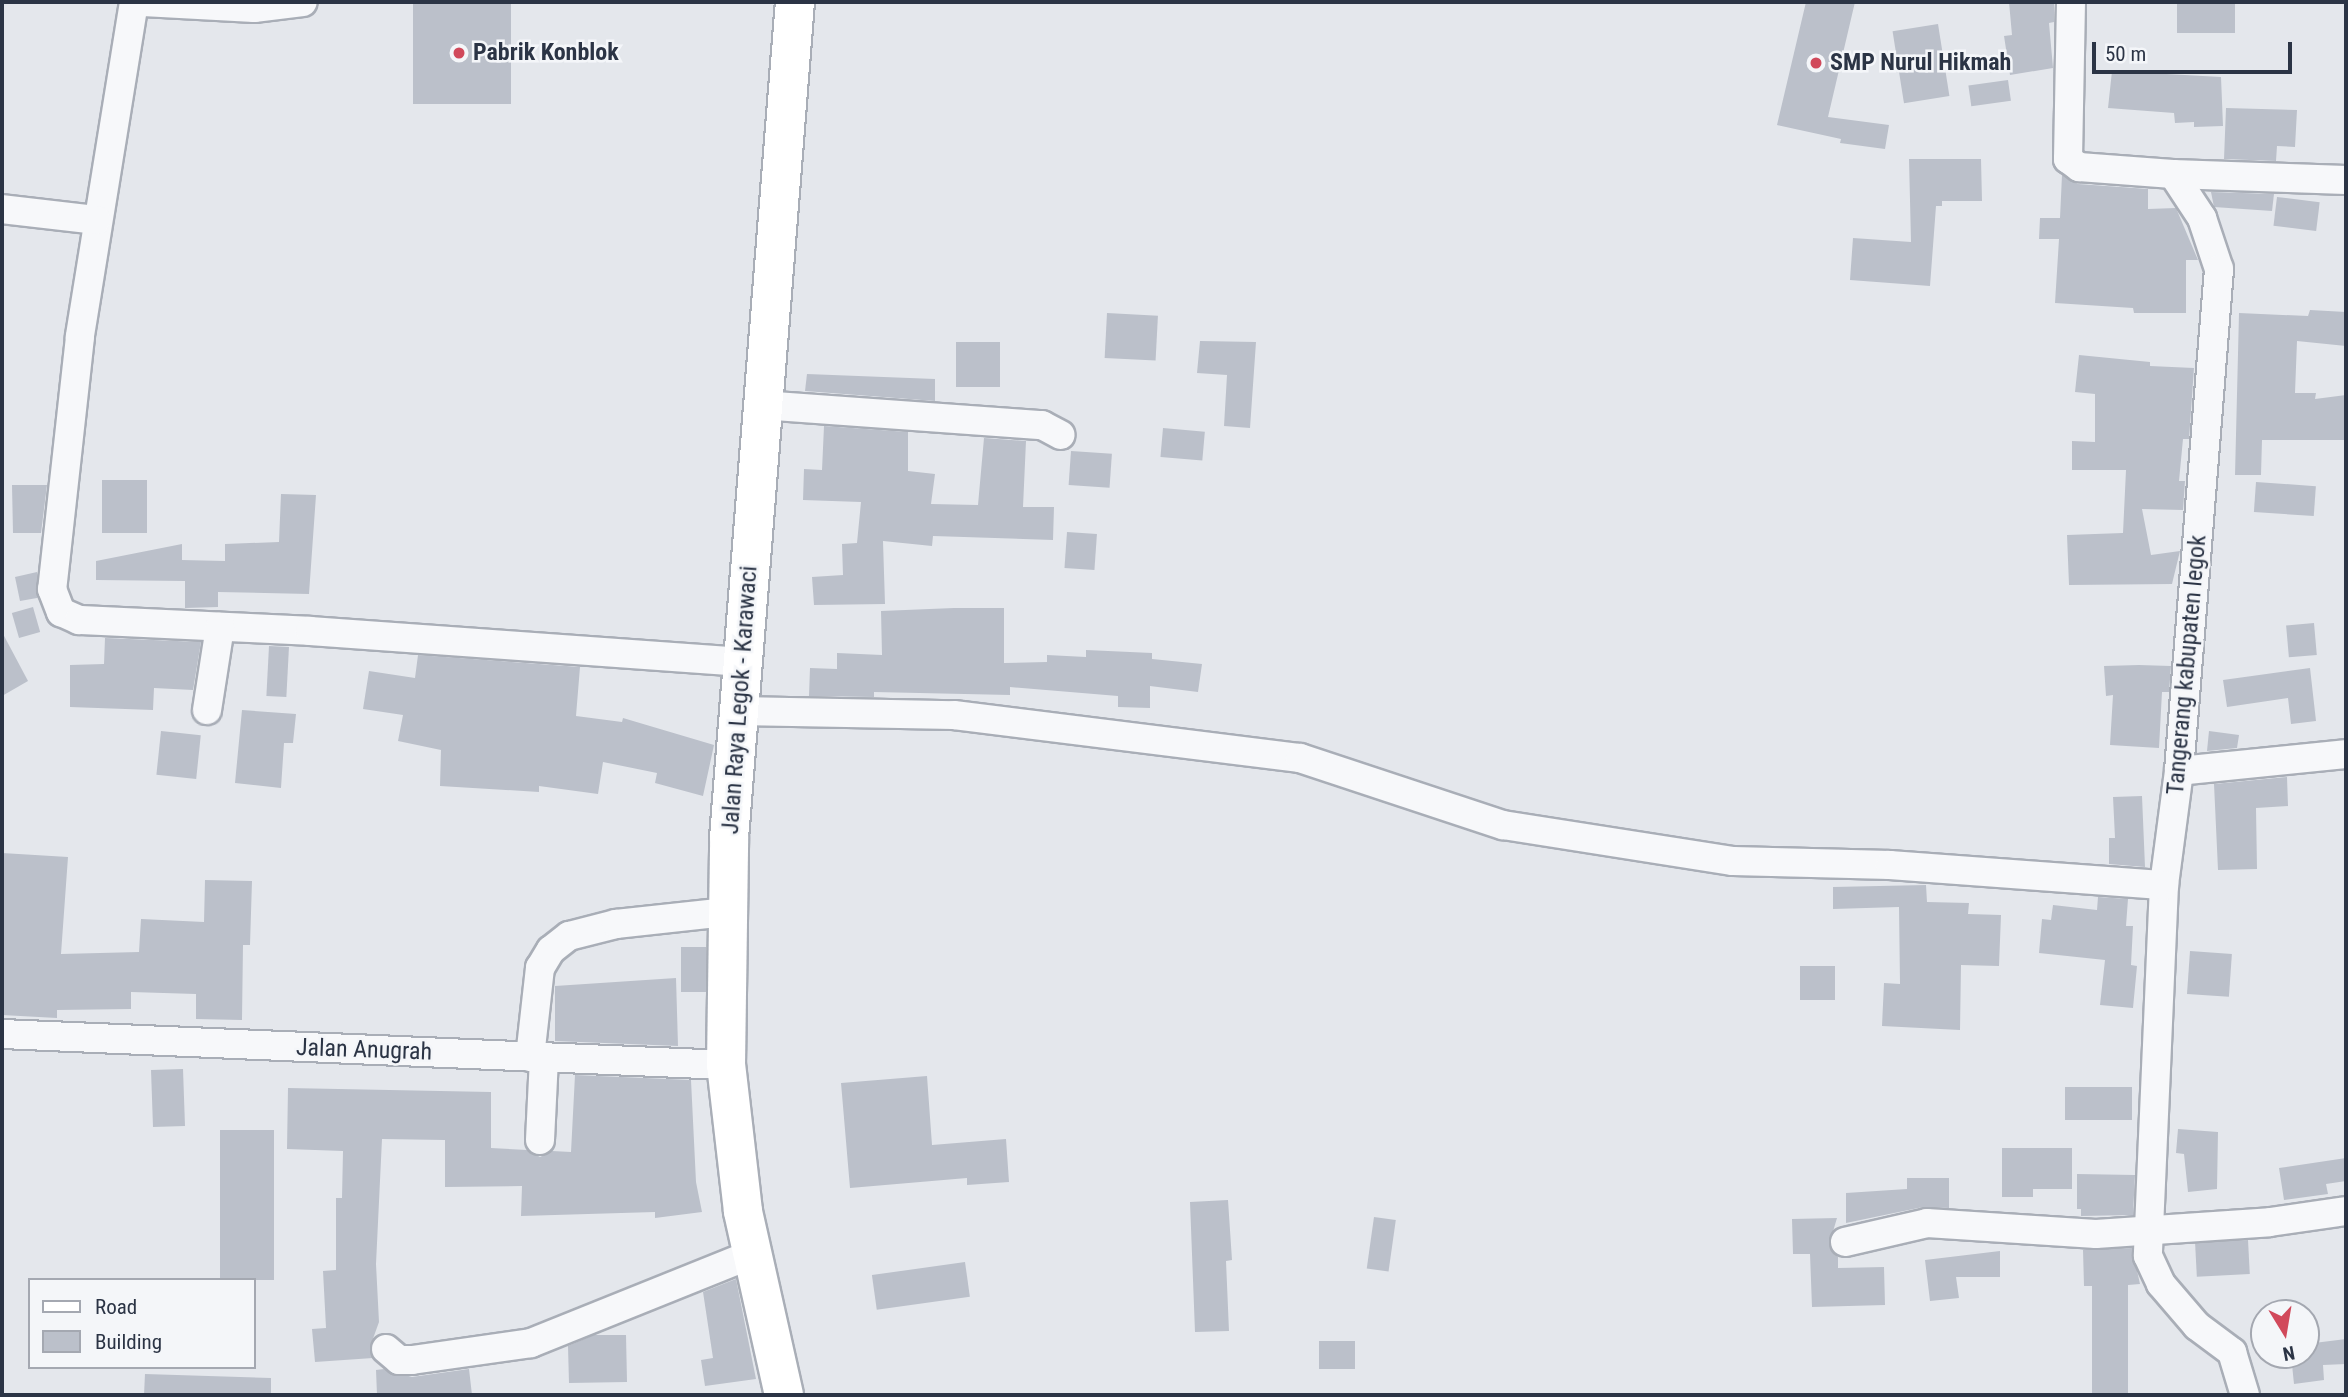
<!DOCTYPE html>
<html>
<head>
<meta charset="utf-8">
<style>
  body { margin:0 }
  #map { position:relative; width:2348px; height:1397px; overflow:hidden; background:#e4e7ec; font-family:"Roboto Condensed",sans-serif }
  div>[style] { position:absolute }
  .building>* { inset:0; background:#bbc0ca; transform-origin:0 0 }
  .roads { filter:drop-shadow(2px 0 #a9aeb7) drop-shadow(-2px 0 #a9aeb7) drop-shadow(0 2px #a9aeb7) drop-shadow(0 -2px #a9aeb7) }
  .minor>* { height:28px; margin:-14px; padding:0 14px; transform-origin:14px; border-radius:14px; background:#f7f8fa }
  .primary>* { height:38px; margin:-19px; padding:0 19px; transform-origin:19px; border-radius:19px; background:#fff }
  .dots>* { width:19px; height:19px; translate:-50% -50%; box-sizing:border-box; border:4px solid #f4f6f9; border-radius:50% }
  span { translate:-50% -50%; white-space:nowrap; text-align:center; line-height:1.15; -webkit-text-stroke:5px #f4f6f9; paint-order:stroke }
  .poi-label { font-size:24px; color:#2b3445; font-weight:700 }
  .left { translate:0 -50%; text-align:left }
  .street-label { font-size:24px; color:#2b3445 }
  .frame { position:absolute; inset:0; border:4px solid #2b3445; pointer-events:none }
  .legend { position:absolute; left:28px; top:1278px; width:228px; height:91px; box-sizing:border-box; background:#f4f6f9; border:2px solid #a4a8b1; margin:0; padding:9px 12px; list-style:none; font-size:21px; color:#2b3445 }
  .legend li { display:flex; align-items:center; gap:14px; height:35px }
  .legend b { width:35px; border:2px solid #a4a8b1 }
  .north { position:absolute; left:2250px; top:1299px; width:70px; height:70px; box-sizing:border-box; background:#f4f6f9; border:2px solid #a4a8b1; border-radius:50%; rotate:169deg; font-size:19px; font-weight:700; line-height:28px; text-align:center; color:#2b3445 }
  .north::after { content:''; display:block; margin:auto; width:24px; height:32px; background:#d1495b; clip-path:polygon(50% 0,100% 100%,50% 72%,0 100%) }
  .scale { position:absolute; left:2092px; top:42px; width:200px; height:32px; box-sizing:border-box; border:4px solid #2b3445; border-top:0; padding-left:9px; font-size:21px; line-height:24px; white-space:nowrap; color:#2b3445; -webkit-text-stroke:5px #f4f6f9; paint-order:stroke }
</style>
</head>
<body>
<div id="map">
  <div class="building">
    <i style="left:413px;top:2px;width:98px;height:102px"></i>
    <i style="clip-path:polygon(1806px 2px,1855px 2px,1828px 117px,1889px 125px,1885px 149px,1840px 143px,1841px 139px,1777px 125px)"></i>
    <i style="clip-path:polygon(2009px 2px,2054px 2px,2054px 22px,2049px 23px,2053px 68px,2010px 75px,2004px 36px,2012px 35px)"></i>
    <i style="left:2177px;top:2px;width:58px;height:31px"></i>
    <i style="left:1938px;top:24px;width:73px;height:46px;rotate:81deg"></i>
    <i style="clip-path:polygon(2112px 71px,2221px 77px,2223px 126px,2194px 127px,2194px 122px,2175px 123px,2174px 113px,2108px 108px)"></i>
    <i style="left:2008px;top:80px;width:21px;height:40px;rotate:82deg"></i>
    <i style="clip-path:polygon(2226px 108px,2297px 110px,2295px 147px,2277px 146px,2276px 161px,2224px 159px)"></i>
    <i style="clip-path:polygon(1909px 159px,1981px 159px,1982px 201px,1942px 201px,1942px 206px,1936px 206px,1930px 286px,1850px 280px,1853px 238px,1911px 242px)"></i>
    <i style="clip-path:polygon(2062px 175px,2078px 184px,2148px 189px,2148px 209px,2176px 208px,2198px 260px,2186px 260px,2186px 313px,2134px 313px,2133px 308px,2055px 303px,2059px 239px,2039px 239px,2040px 218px,2060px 218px)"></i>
    <i style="clip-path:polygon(2211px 192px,2274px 194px,2272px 211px,2214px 207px)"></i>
    <i style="left:2277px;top:197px;width:43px;height:29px;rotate:7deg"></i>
    <i style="clip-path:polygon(2310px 310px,2346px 312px,2346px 346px,2297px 341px,2295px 393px,2316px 393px,2315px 399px,2346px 395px,2346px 440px,2262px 440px,2261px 475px,2235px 475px,2239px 313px,2308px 316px)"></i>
    <i style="left:1107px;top:313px;width:51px;height:45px;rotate:3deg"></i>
    <i style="clip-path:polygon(1200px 341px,1256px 342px,1250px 428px,1224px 426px,1227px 375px,1197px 373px)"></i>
    <i style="left:1000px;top:342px;width:45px;height:44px;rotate:90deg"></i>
    <i style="clip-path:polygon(2079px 355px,2150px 362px,2150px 366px,2194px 368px,2189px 439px,2183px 439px,2179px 481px,2185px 481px,2183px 510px,2142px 509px,2151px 555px,2180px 551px,2172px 584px,2069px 585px,2067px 535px,2123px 533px,2126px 470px,2072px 470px,2072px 441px,2095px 442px,2095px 394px,2075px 392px)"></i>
    <i style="clip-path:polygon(807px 374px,935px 379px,935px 401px,805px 391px)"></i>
    <i style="clip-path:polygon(824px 426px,908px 432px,908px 471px,935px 474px,931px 504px,978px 505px,984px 438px,1026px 441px,1023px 507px,1054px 507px,1053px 540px,933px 536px,932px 546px,883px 541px,885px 604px,814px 605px,812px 577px,843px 575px,842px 544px,857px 543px,861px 502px,803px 500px,804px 469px,822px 470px)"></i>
    <i style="left:1163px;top:428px;width:42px;height:29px;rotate:5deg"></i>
    <i style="left:1071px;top:451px;width:41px;height:34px;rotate:4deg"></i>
    <i style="left:102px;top:480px;width:45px;height:53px"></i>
    <i style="left:2256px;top:482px;width:60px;height:30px;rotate:4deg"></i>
    <i style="clip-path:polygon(12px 485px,47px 485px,41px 533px,13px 533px)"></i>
    <i style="clip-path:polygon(281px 494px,316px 495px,309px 594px,218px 592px,218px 607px,185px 608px,185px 581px,96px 580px,96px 561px,182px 544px,182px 560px,225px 561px,225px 544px,279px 542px)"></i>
    <i style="left:1067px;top:532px;width:30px;height:36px;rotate:4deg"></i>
    <i style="clip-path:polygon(37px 572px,37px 598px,20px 601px,15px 577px)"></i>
    <i style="left:33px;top:607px;width:26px;height:22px;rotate:74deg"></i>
    <i style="clip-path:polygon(954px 608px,1004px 608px,1004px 663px,1047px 662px,1047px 655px,1086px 657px,1086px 650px,1152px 653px,1152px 659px,1202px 664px,1198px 692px,1150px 686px,1150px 708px,1118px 707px,1118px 696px,1010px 687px,1010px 695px,874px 692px,874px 697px,809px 696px,810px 668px,837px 669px,837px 653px,882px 655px,881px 611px)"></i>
    <i style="left:2314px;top:623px;width:32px;height:28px;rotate:85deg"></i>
    <i style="clip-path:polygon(2px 632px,28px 681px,2px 696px)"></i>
    <i style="clip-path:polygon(105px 638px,201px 642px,193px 690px,154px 688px,153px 710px,70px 707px,70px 665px,104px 664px)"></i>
    <i style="left:269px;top:646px;width:20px;height:50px;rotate:3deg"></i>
    <i style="clip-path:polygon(418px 655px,580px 667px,576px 716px,622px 722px,623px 718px,714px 745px,703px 796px,655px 783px,657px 773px,603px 762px,598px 794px,539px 786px,539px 792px,440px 786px,441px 750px,398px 741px,403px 715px,363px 709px,369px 671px,415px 678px)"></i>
    <i style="clip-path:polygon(2139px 665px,2171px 666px,2169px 692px,2162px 692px,2159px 748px,2110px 745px,2113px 695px,2106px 696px,2104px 666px)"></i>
    <i style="clip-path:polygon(2310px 668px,2316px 721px,2291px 724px,2288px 698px,2227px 707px,2223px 680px)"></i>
    <i style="clip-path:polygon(242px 710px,296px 714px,293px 743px,284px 743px,281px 788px,235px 783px)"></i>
    <i style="left:161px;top:731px;width:40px;height:44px;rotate:6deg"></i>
    <i style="clip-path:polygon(2209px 731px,2239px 735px,2237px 748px,2207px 751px)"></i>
    <i style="clip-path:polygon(2287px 777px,2288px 806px,2256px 808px,2257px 869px,2218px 870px,2214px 784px)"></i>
    <i style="clip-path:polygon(2142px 796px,2145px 867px,2109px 864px,2109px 838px,2115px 838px,2113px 797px)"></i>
    <i style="clip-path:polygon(2px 853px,68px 857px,61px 954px,139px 952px,141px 919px,204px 922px,205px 880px,252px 881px,250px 945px,243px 945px,242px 1020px,196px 1019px,196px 994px,131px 992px,131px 1009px,57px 1010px,57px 1018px,2px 1015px)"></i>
    <i style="clip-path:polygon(1926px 885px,1927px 902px,1969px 903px,1968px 914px,2001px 915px,1999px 966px,1961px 965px,1960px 1030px,1882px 1026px,1884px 983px,1900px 984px,1899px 907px,1833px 909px,1833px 887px)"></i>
    <i style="clip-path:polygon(2098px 897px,2128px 899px,2126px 926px,2133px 926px,2131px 965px,2137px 966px,2133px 1008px,2100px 1005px,2105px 960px,2039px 953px,2042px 919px,2051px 920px,2053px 905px,2097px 910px)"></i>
    <i style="left:681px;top:947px;width:25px;height:45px"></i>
    <i style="left:2190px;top:951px;width:42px;height:43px;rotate:4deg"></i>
    <i style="left:1800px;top:966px;width:35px;height:34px"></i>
    <i style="clip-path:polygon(676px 978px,678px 1046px,555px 1041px,555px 986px)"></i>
    <i style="left:183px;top:1069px;width:57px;height:32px;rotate:88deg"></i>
    <i style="clip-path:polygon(575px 1075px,691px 1080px,696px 1182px,702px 1212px,655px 1218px,655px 1212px,521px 1216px,522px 1186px,445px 1187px,445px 1140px,382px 1139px,376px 1264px,379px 1322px,370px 1347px,373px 1358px,315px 1362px,312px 1329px,326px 1328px,323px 1271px,336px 1270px,336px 1198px,342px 1198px,343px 1151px,287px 1149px,288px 1088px,491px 1092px,491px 1148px,527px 1150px,540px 1157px,552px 1151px,571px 1152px)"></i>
    <i style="clip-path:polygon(927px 1076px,932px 1145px,1006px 1139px,1009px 1182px,967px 1185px,967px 1178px,850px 1188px,841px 1083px)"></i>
    <i style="left:2065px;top:1087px;width:67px;height:33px"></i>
    <i style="clip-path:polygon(2178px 1129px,2218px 1132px,2217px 1189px,2188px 1192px,2184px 1154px,2176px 1153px)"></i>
    <i style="left:220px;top:1130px;width:54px;height:150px"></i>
    <i style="clip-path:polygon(2002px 1148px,2072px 1148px,2072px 1189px,2033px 1189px,2033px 1197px,2002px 1197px)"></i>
    <i style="clip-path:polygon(2346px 1158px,2346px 1181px,2326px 1184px,2328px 1194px,2284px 1200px,2279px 1168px)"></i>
    <i style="clip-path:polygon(2077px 1174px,2135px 1175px,2133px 1215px,2081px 1216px,2081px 1209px,2077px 1209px)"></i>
    <i style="clip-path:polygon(1907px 1178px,1949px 1178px,1949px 1208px,1923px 1207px,1846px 1223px,1846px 1193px,1907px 1189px)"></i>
    <i style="clip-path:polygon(1228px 1200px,1232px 1260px,1226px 1261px,1229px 1331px,1195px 1332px,1190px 1202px)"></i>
    <i style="left:1374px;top:1217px;width:22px;height:52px;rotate:8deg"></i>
    <i style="clip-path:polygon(1837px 1218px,1829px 1245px,1838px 1257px,1838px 1268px,1884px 1267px,1885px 1305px,1812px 1307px,1810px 1254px,1793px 1254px,1792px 1219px)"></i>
    <i style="left:2248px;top:1240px;width:34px;height:53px;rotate:87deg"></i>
    <i style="clip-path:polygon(2132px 1248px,2140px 1284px,2128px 1285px,2128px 1395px,2092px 1395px,2092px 1286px,2084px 1286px,2083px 1250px)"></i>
    <i style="clip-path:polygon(2000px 1251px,2000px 1277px,1956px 1277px,1959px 1298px,1930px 1301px,1925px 1260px)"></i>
    <i style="left:965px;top:1262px;width:35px;height:94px;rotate:82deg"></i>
    <i style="clip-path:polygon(736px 1279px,756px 1379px,705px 1386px,701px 1360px,713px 1358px,703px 1292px)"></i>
    <i style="clip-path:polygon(594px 1335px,626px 1335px,627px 1382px,569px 1383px,568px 1346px)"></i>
    <i style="clip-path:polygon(2346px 1339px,2346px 1364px,2323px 1365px,2324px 1380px,2294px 1384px,2291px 1355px,2306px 1355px,2306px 1344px)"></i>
    <i style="left:1319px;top:1341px;width:36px;height:28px"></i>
    <i style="clip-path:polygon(384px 1369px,412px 1377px,469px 1369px,472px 1395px,377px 1395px,376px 1370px)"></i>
    <i style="clip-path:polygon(145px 1374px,271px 1378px,271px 1395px,144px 1395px)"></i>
  </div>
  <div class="roads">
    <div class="minor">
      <i style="left:134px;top:2px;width:339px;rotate:99.2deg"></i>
      <i style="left:80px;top:337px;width:254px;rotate:96.3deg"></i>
      <i style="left:52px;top:589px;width:25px;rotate:69deg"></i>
      <i style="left:61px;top:612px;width:20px;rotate:24deg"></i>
      <i style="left:79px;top:620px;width:231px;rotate:2.7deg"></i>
      <i style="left:310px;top:631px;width:434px;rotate:4.1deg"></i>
      <i style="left:143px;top:2px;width:111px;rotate:3.1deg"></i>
      <i style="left:254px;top:8px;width:49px;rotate:-7deg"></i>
      <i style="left:2071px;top:2px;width:157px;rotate:91.1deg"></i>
      <i style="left:2068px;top:159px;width:14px;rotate:36deg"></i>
      <i style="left:2079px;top:167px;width:94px;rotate:4.3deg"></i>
      <i style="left:2173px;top:174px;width:53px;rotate:56.6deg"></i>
      <i style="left:2202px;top:218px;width:54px;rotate:71.6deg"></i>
      <i style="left:2219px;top:269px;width:504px;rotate:94.56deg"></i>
      <i style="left:2179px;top:771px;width:115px;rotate:97.5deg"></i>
      <i style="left:2164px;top:885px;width:371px;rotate:92.5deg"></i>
      <i style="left:2148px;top:1256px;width:31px;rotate:65deg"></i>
      <i style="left:2161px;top:1284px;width:55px;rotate:49.4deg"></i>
      <i style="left:2197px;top:1326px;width:44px;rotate:36.6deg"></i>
      <i style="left:2232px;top:1352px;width:45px;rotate:73.2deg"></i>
      <i style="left:2173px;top:174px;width:173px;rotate:2deg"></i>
      <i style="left:2px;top:209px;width:95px;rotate:6.7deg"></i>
      <i style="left:761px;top:405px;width:282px;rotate:4.1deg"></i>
      <i style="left:1042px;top:425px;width:21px;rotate:28deg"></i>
      <i style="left:207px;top:710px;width:84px;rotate:-81.1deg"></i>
      <i style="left:739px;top:711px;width:215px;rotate:1.1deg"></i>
      <i style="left:954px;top:715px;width:349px;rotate:7.1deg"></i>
      <i style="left:1300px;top:758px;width:214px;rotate:18.3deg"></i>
      <i style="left:1503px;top:825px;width:233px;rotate:8.9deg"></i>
      <i style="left:1733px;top:861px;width:157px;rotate:1.5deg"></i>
      <i style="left:1890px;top:865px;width:275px;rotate:4.2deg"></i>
      <i style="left:2179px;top:771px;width:168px;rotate:-5.8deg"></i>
      <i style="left:2px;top:1034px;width:725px;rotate:2.45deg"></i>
      <i style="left:530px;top:1057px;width:90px;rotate:-83.6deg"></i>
      <i style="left:540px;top:968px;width:21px;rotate:-59deg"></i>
      <i style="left:551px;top:950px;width:23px;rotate:-38deg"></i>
      <i style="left:569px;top:936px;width:49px;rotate:-14.3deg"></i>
      <i style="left:616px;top:924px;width:112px;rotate:-6.2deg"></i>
      <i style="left:540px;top:1140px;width:82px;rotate:-87.2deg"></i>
      <i style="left:1845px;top:1242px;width:84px;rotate:-13deg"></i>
      <i style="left:1927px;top:1223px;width:169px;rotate:3.7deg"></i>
      <i style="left:2096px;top:1234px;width:174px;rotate:-3.9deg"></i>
      <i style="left:2270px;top:1222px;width:77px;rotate:-8.2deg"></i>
      <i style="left:386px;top:1349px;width:17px;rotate:40deg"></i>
      <i style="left:399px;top:1360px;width:13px"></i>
      <i style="left:412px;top:1360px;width:120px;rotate:-8.1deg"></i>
      <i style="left:531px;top:1343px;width:238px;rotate:-21.9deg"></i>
    </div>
    <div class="primary">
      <i style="left:784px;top:1395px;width:189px;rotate:-102.6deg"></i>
      <i style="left:743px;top:1211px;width:147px;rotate:-96.6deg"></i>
      <i style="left:726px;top:1065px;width:227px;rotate:-89.2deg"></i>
      <i style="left:729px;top:838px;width:839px;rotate:-85.49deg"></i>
    </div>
  </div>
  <div class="dots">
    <i style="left:459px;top:53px;background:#d1495b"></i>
    <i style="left:1816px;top:63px;background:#d1495b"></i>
  </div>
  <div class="poi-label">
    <span class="left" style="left:473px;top:53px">Pabrik Konblok</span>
    <span class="left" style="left:1830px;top:63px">SMP Nurul Hikmah</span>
  </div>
  <div class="street-label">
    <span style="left:2187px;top:665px;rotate:-85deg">Tangerang kabupaten legok</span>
    <span style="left:740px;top:700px;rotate:-86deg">Jalan Raya Legok - Karawaci</span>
    <span style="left:364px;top:1050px;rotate:2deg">Jalan Anugrah</span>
  </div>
  <div class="frame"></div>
  <ul class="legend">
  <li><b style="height:9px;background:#fff"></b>Road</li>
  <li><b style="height:19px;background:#bbc0ca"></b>Building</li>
  </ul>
  <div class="north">N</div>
  <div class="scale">50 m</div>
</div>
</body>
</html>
